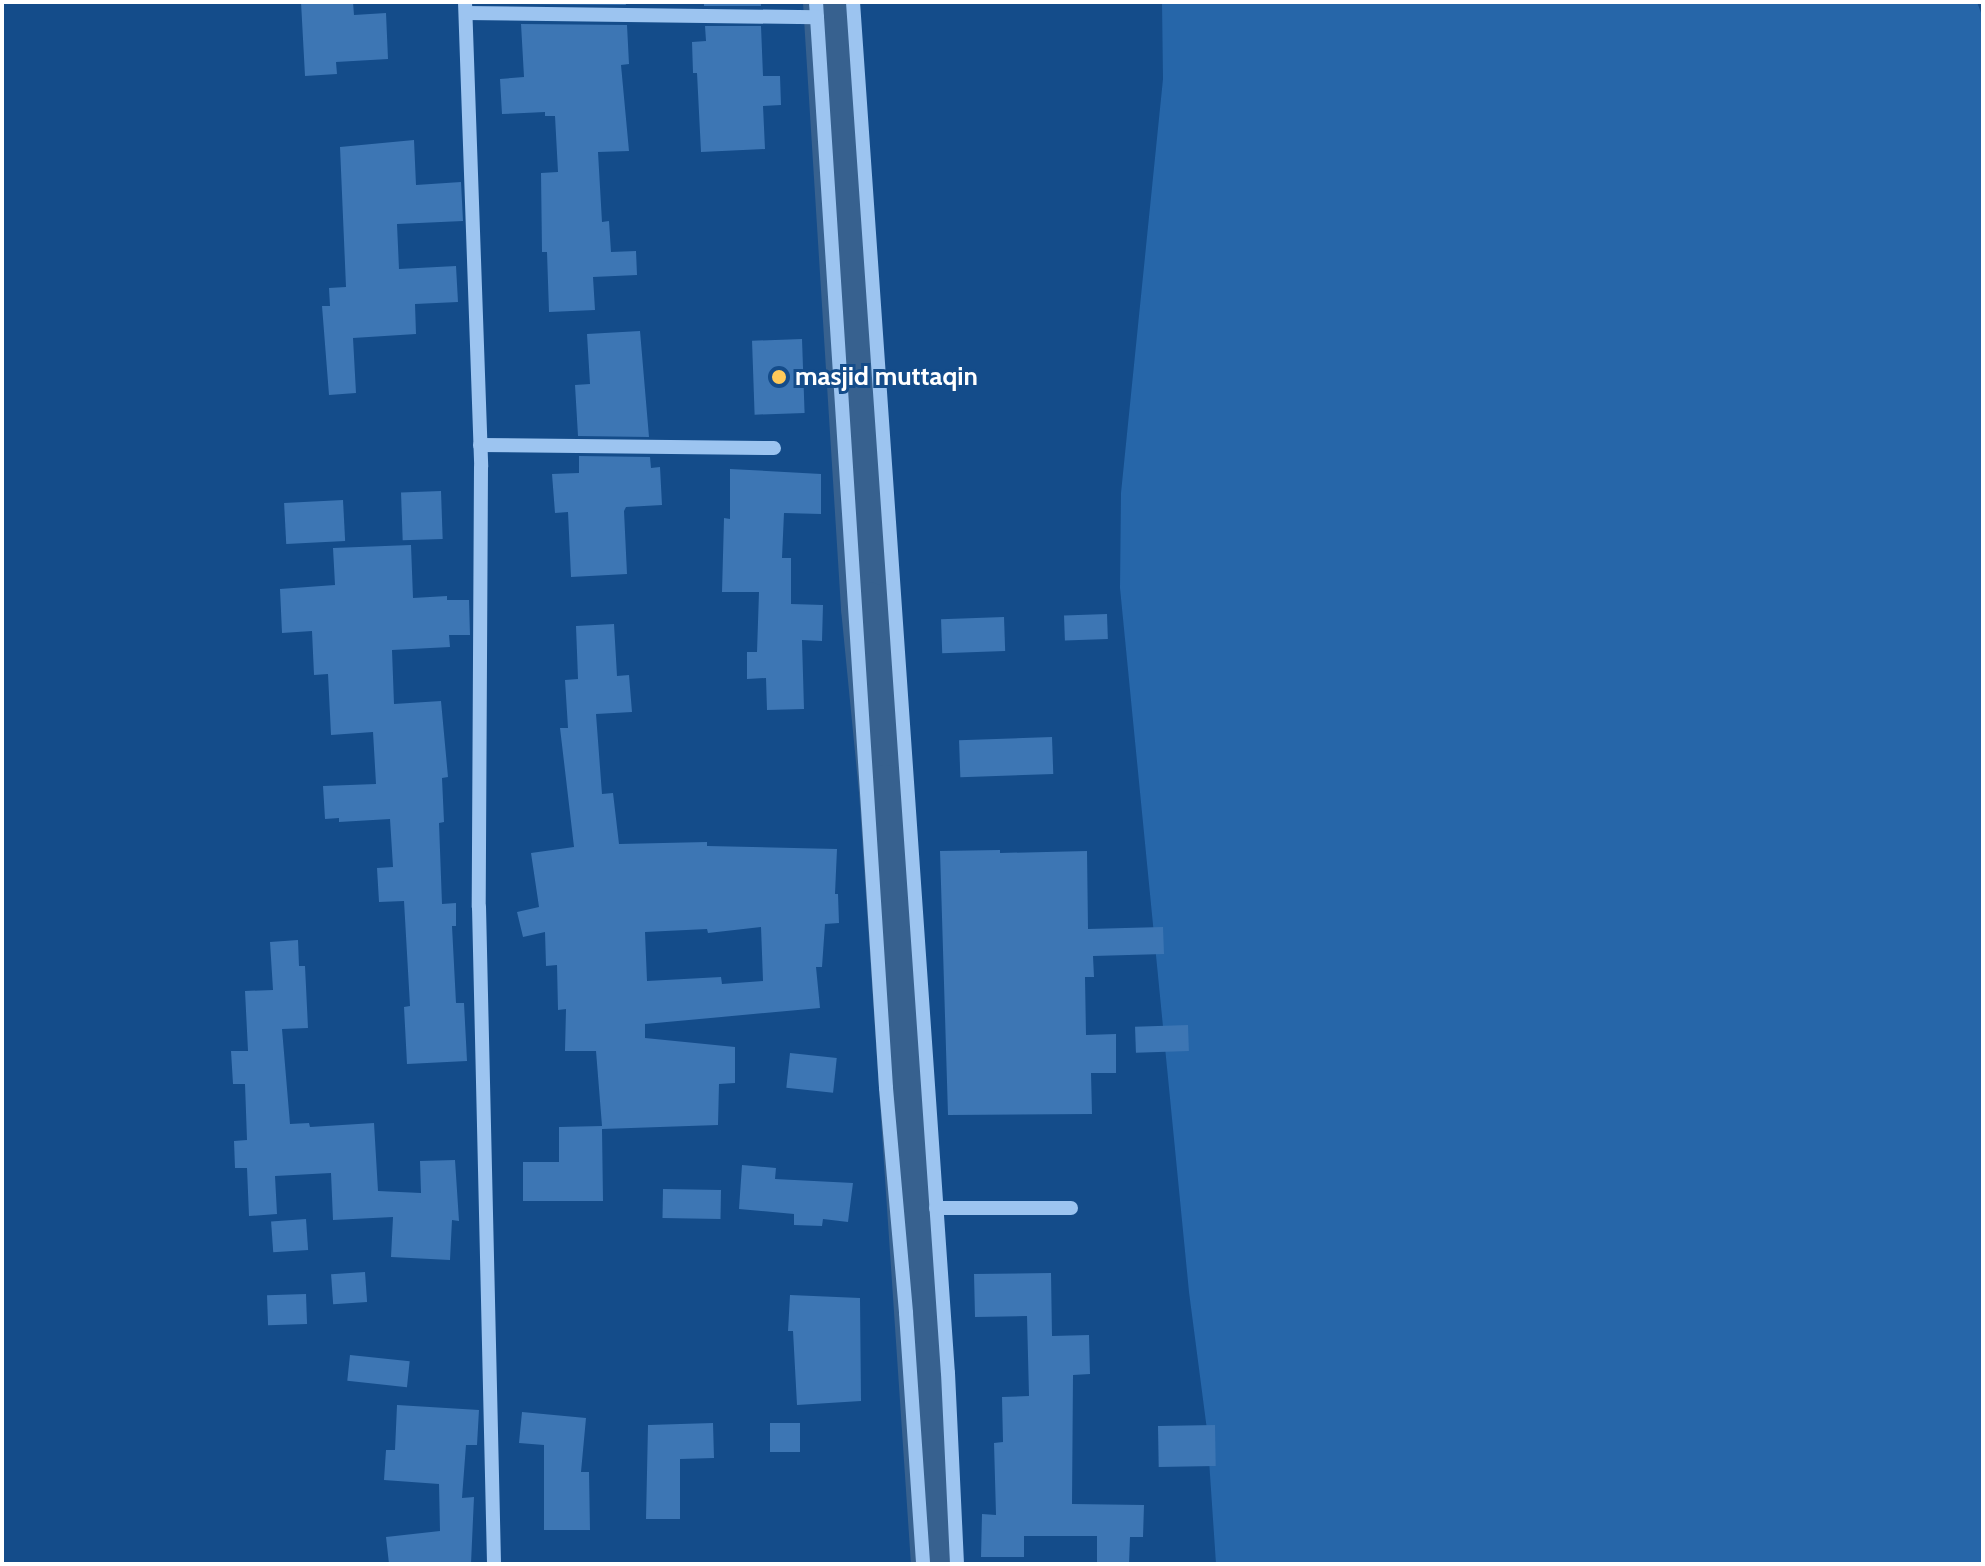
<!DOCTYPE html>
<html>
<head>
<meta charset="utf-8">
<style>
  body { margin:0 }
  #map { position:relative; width:1985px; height:1566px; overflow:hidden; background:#144c8a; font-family:Cabin,sans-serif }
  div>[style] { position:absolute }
  .green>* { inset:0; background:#2666a9 }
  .river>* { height:52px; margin:-26px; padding:0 26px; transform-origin:26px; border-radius:26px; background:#37618f }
  .building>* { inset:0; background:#3d76b4; transform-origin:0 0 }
  .minor>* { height:14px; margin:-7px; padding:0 7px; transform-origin:7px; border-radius:7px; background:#9cc4f0 }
  .dots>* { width:22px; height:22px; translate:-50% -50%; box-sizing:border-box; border:4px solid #144c8a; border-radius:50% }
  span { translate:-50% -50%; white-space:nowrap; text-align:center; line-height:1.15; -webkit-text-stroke:6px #144c8a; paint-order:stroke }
  .poi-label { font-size:26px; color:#fff; font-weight:700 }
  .left { translate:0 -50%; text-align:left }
  .frame { position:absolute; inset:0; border:4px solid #fff; pointer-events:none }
</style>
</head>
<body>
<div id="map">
  <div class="green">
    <i style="clip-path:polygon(1162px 2px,1977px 2px,1983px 18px,1983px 1564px,1216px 1564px,1207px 1430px,1189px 1292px,1120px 588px,1121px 493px,1163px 79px)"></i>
  </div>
  <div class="river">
    <i style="left:829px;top:2px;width:607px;rotate:86.41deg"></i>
    <i style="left:867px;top:608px;width:184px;rotate:84.4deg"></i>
    <i style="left:885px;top:791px;width:775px;rotate:86.15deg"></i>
  </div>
  <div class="building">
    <i style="clip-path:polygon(301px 2px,353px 2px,354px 15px,386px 13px,388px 59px,336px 62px,337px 74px,305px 76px)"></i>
    <i style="clip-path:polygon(520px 2px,625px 2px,626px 5px,520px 4px)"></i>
    <i style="left:704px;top:2px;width:57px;height:4px"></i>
    <i style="clip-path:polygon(521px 24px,627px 25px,629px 64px,621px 65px,629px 151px,598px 152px,602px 222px,609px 221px,611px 252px,636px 251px,637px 275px,593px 277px,595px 310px,549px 312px,547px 252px,542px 252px,541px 173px,558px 172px,555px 116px,545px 116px,545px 112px,502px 114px,500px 79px,524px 77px)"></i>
    <i style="clip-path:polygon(705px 26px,761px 26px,763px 76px,780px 76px,781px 105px,763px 106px,765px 149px,701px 152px,697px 73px,693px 73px,692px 42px,706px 41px)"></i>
    <i style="clip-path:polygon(414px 140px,416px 185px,461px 182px,463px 221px,397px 224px,399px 269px,456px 266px,458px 302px,415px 304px,416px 334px,353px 338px,356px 393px,329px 395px,322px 306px,330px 306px,329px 288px,346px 287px,340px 147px)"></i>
    <i style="clip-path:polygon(640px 331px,649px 437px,578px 436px,575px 385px,590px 384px,587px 334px)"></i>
    <i style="left:802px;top:339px;width:74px;height:50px;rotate:88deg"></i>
    <i style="clip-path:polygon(579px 456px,650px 457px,651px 468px,660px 467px,662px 505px,626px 507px,624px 511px,627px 574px,571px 577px,568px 512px,555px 513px,552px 474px,579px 473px)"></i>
    <i style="clip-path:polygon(730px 469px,821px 474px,821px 514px,784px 513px,782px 558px,791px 558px,791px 604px,823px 605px,822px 641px,802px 640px,804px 709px,767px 710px,766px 678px,747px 679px,747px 652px,757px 652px,759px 592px,722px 592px,724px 518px,730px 519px)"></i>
    <i style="left:441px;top:491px;width:48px;height:40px;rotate:88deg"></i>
    <i style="left:343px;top:500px;width:41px;height:59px;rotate:87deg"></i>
    <i style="clip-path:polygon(411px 545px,413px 598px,447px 596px,447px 600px,469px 600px,470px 635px,449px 635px,450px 647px,392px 650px,394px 704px,441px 701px,448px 777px,442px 778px,444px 822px,439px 823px,442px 904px,456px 903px,456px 926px,452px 926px,456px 1003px,464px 1003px,467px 1061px,407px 1064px,404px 1007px,410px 1006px,404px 901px,379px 902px,377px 868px,393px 867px,390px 819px,339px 822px,339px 818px,325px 819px,323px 786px,376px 784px,373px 732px,331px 735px,328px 674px,314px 675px,312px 631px,282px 633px,280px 589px,335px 585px,333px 548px)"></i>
    <i style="left:1107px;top:614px;width:25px;height:43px;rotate:88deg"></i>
    <i style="left:1004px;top:617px;width:34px;height:63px;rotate:88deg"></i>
    <i style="clip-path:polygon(evenodd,614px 624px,617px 676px,629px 675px,632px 712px,596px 714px,602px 794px,613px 793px,619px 844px,707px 842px,707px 846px,837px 849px,835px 894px,838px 894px,839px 923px,825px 924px,822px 967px,816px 967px,820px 1008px,645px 1024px,645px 1038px,735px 1047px,735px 1083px,719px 1084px,718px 1125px,602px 1129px,603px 1201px,523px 1201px,523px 1162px,559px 1162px,559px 1127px,602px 1126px,596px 1051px,565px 1051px,566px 1009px,558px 1010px,557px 965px,546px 966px,545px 932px,523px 937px,517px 912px,539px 907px,531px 853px,574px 847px,560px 728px,568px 728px,565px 680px,578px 679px,576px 626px,614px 624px,761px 927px,763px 981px,722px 984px,721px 977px,647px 981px,645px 932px,707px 929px,708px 933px,761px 927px)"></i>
    <i style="left:1052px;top:737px;width:37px;height:93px;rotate:88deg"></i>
    <i style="clip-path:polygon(1000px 850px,1000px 853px,1087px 851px,1088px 929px,1163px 927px,1164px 954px,1093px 956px,1094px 977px,1085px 977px,1086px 1035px,1116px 1034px,1116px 1073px,1091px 1073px,1092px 1114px,948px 1115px,940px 851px)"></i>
    <i style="clip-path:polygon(298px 940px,299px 966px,305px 966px,308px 1028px,282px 1029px,290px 1124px,309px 1123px,310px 1127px,374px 1123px,378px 1191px,421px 1193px,420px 1161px,455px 1160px,459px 1221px,452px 1220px,450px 1260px,391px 1257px,393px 1217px,333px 1220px,331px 1173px,275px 1176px,277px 1214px,249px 1216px,247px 1168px,235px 1168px,234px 1141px,247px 1140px,245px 1084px,233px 1084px,231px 1051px,248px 1051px,245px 991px,273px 990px,270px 942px)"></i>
    <i style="left:1188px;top:1025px;width:26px;height:53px;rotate:88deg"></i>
    <i style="left:790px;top:1053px;width:47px;height:35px;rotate:6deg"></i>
    <i style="clip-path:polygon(742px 1165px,776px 1168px,775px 1179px,853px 1183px,848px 1222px,823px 1219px,822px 1226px,794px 1225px,794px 1214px,739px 1209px)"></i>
    <i style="left:663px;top:1189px;width:58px;height:29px;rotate:1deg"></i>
    <i style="left:306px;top:1219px;width:31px;height:35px;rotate:86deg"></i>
    <i style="left:365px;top:1272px;width:30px;height:34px;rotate:86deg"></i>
    <i style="clip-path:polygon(1051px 1273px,1052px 1336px,1089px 1335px,1090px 1374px,1073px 1375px,1072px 1504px,1144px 1505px,1143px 1537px,1130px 1537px,1129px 1564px,1097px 1564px,1097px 1536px,1024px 1536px,1024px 1557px,981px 1557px,982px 1514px,996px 1515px,994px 1443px,1003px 1442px,1002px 1397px,1029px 1396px,1027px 1316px,975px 1317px,974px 1274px)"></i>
    <i style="left:306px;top:1294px;width:30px;height:39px;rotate:88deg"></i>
    <i style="clip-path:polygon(790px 1295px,860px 1298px,861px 1401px,797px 1405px,793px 1331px,788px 1331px)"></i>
    <i style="left:350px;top:1355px;width:60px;height:26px;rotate:6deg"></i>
    <i style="clip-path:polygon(397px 1405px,479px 1410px,477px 1445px,466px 1445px,462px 1498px,474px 1497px,471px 1564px,389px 1564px,386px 1537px,440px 1531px,439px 1484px,384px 1480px,386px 1450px,395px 1450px)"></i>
    <i style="clip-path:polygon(522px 1412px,586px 1418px,581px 1472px,589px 1472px,590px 1530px,544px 1530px,544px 1445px,519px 1443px)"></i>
    <i style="clip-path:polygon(713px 1423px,714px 1458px,680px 1459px,680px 1519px,646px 1519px,648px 1425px)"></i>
    <i style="left:800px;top:1423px;width:29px;height:30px;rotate:90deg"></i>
    <i style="left:1215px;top:1425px;width:41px;height:57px;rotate:89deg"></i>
  </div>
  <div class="minor">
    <i style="left:465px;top:2px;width:465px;rotate:88deg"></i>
    <i style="left:481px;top:467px;width:440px;rotate:90.3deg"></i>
    <i style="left:479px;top:907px;width:657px;rotate:88.69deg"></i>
    <i style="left:816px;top:2px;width:1088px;rotate:86.31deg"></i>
    <i style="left:886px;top:1088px;width:226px;rotate:84.9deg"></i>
    <i style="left:906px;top:1313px;width:252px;rotate:86.1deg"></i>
    <i style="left:853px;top:2px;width:1374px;rotate:86.04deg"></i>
    <i style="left:948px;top:1373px;width:191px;rotate:87.3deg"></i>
    <i style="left:466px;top:13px;width:351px;rotate:0.7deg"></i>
    <i style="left:480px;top:445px;width:294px;rotate:0.6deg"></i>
    <i style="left:936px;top:1208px;width:135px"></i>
  </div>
  <div class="dots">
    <i style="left:779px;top:377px;background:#ffca5a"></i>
  </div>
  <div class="poi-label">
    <span class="left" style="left:795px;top:377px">masjid muttaqin</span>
  </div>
  <div class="frame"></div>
</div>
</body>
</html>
